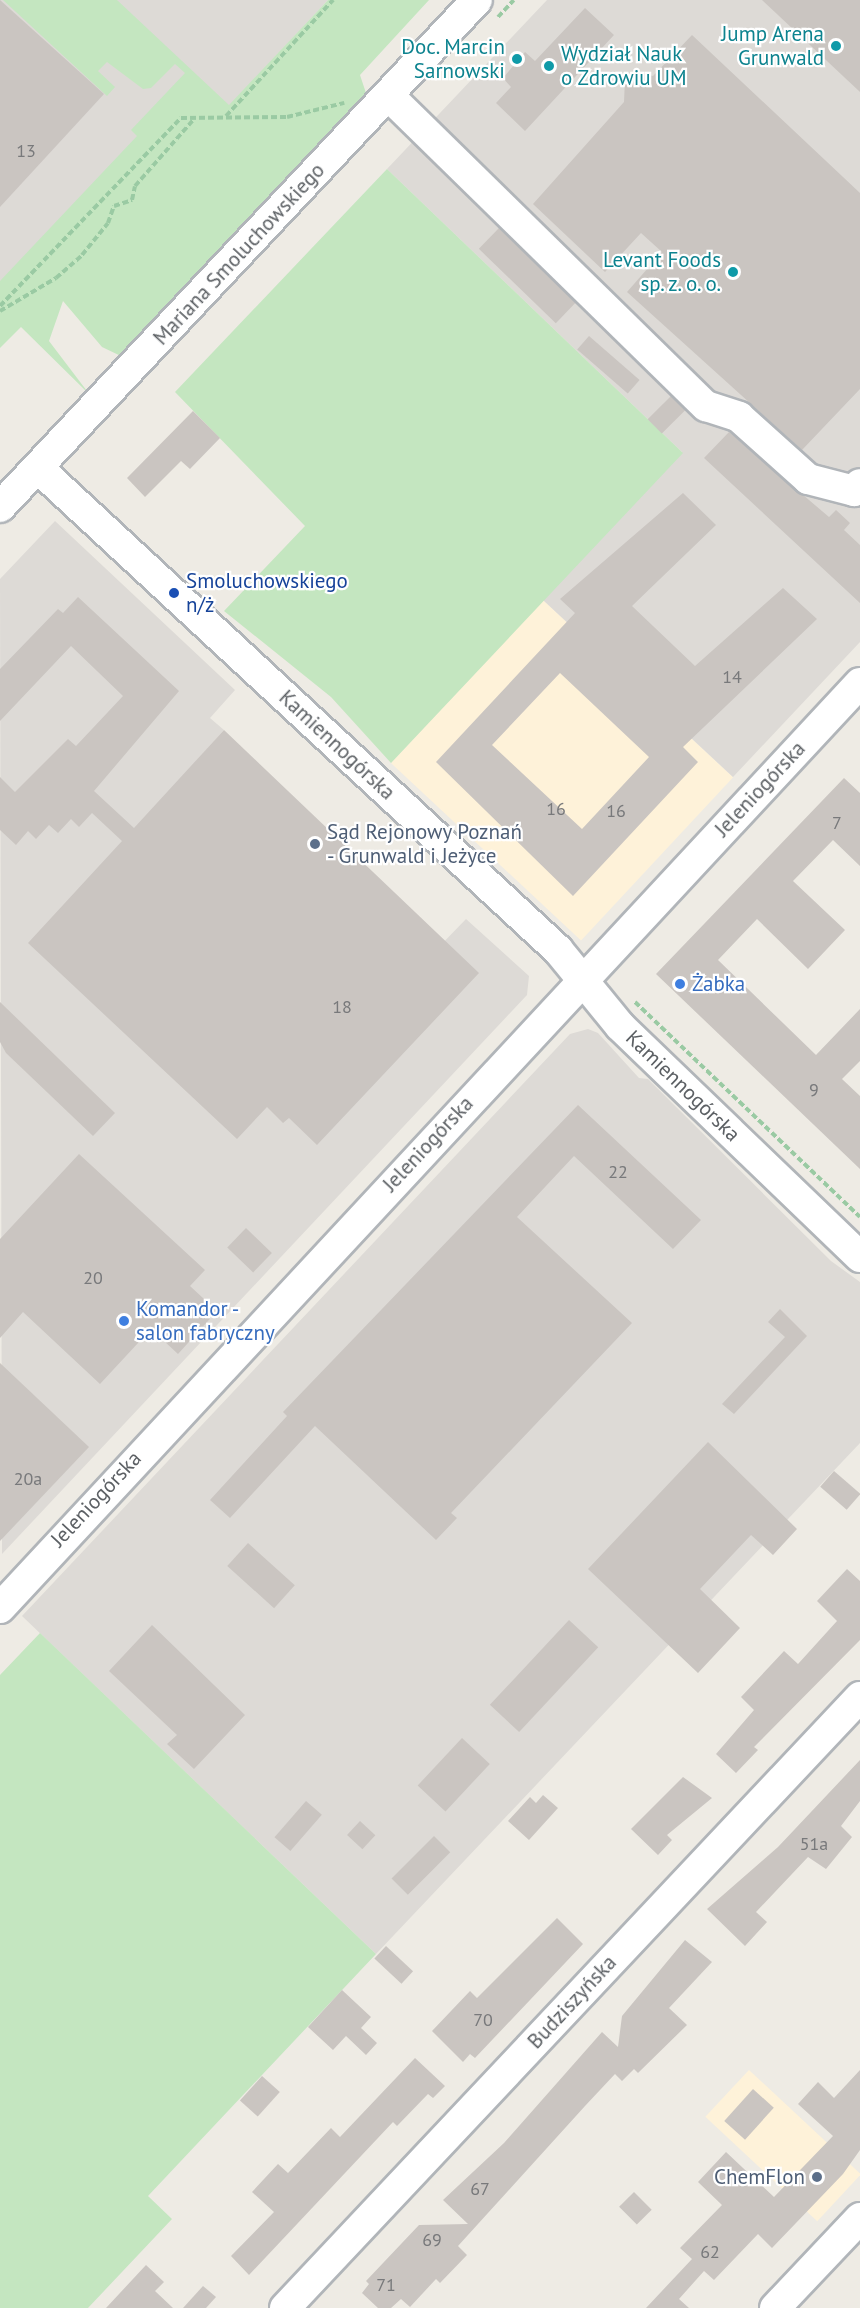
<!DOCTYPE html>
<html>
<head>
<meta charset="utf-8">
<style>
  body { margin:0 }
  #map { position:relative; width:860px; height:2308px; overflow:hidden; background:#eeebe4; font-family:"PT Sans",sans-serif }
  div>[style] { position:absolute }
  .commercial>* { inset:0; background:#fef2d9; transform-origin:0 0 }
  .industrial>* { inset:0; background:#dddad6 }
  .green>* { inset:0; background:#c4e6c0 }
  .building>* { inset:0; background:#cac5c1; transform-origin:0 0 }
  .path>* { height:4px; margin-top:-2px; transform-origin:0; background:repeating-linear-gradient(90deg,#9acaa3 0 6px,transparent 0 9px) }
  .roads { filter:drop-shadow(2px 0 #b1b5b9) drop-shadow(-2px 0 #b1b5b9) drop-shadow(0 2px #b1b5b9) drop-shadow(0 -2px #b1b5b9) }
  .minor>* { height:30px; margin:-15px; padding:0 15px; transform-origin:15px; border-radius:15px; background:#fff }
  .dots>* { width:16px; height:16px; translate:-50% -50%; box-sizing:border-box; border:3px solid #fff; border-radius:50% }
  span { translate:-50% -50%; white-space:nowrap; text-align:center; line-height:1.15; -webkit-text-stroke:4.5px #fff; paint-order:stroke }
  .number-label { font-size:18px; color:#78797b }
  .number-label span { -webkit-text-stroke-width:0 }
  .culture-label { font-size:21px; color:#0d838f }
  .right { translate:-100% -50%; text-align:right }
  .left { translate:0 -50%; text-align:left }
  .street-label { font-size:21px; color:#5c6064 }
  .transit-label { font-size:21px; color:#164399 }
  .service-label { font-size:21px; color:#4e5e75 }
  .shop-label { font-size:21px; color:#366cbe }
</style>
</head>
<body>
<div id="map">
  <div class="commercial">
    <i style="left:543px;top:600px;width:260px;height:223px;rotate:43deg"></i>
    <i style="left:749px;top:2070px;width:153px;height:64px;rotate:43deg"></i>
  </div>
  <div class="industrial">
    <i style="clip-path:polygon(0 0,328px 0,229px 106px,201px 80px,0 289px)"></i>
    <i style="clip-path:polygon(547px 0,860px 0,860px 642px,733px 777px,543px 600px,682px 452px,387px 169px)"></i>
    <i style="clip-path:polygon(55px 521px,235px 690px,210px 718px,224px 730px,196px 761px,405px 982px,466px 919px,529px 976px,527px 995px,2px 1554px,0 579px)"></i>
    <i style="clip-path:polygon(588px 1029px,598px 1033px,639px 1078px,648px 1079px,831px 1261px,860px 1282px,860px 1443px,376px 1954px,22px 1616px,570px 1034px)"></i>
  </div>
  <div class="green">
    <i style="clip-path:polygon(3px 0,117px 0,229px 105px,328px 0,429px 0,360px 75px,368px 99px,125px 358px,102px 347px,63px 301px,49px 341px,90px 395px,21px 327px,0 348px,0 281px,137px 136px,131px 130px,185px 73px,175px 64px,151px 88px,143px 89px,107px 62px,98px 71px,115px 87px,107px 96px)"></i>
    <i style="clip-path:polygon(387px 169px,683px 453px,391px 763px,331px 697px,224px 611px,305px 526px,175px 392px)"></i>
    <i style="clip-path:polygon(40px 1633px,376px 1954px,148px 2196px,172px 2219px,88px 2308px,0 2308px,0 1675px)"></i>
  </div>
  <div class="building">
    <i style="clip-path:polygon(0 0,104px 94px,0 207px)"></i>
    <i style="clip-path:polygon(762px 0,860px 0,860px 92px)"></i>
    <i style="clip-path:polygon(585px 8px,614px 35px,525px 131px,496px 103px,511px 87px,503px 78px,525px 52px,535px 61px)"></i>
    <i style="clip-path:polygon(692px 35px,860px 193px,860px 389px,802px 450px,627px 292px,662px 252px,641px 233px,605px 272px,533px 204px,624px 102px,625px 79px,635px 72px,653px 76px)"></i>
    <i style="left:499px;top:228px;width:107px;height:29px;rotate:44deg"></i>
    <i style="left:589px;top:336px;width:67px;height:18px;rotate:41deg"></i>
    <i style="left:671px;top:396px;width:20px;height:33px;rotate:45deg"></i>
    <i style="clip-path:polygon(193px 411px,220px 438px,190px 469px,181px 461px,145px 497px,127px 478px)"></i>
    <i style="clip-path:polygon(729px 432px,829px 517px,836px 510px,850px 523px,844px 530px,860px 545px,860px 603px,704px 458px)"></i>
    <i style="clip-path:polygon(evenodd,683px 493px,716px 525px,632px 606px,695px 666px,783px 588px,817px 619px,683px 747px,698px 762px,573px 896px,436px 762px,575px 613px,560px 599px,683px 493px,560px 673px,649px 757px,582px 829px,492px 745px,560px 673px)"></i>
    <i style="clip-path:polygon(78px 597px,179px 691px,94px 791px,134px 828px,224px 730px,479px 973px,317px 1145px,289px 1118px,283px 1123px,267px 1107px,237px 1139px,28px 943px,122px 841px,92px 813px,79px 827px,71px 819px,58px 833px,49px 825px,36px 839px,28px 831px,16px 845px,0 830px,0 777px,15px 792px,68px 739px,76px 746px,123px 696px,71px 646px,0 721px,0 669px,58px 609px,63px 613px)"></i>
    <i style="clip-path:polygon(844px 778px,860px 793px,860px 866px,833px 840px,793px 881px,845px 930px,808px 969px,757px 919px,718px 960px,816px 1055px,860px 1009px,860px 1061px,842px 1079px,860px 1096px,860px 1169px,656px 974px)"></i>
    <i style="clip-path:polygon(0 1002px,115px 1113px,93px 1136px,6px 1053px,0 1042px)"></i>
    <i style="clip-path:polygon(578px 1105px,701px 1220px,673px 1249px,574px 1156px,517px 1217px,632px 1323px,451px 1513px,457px 1518px,436px 1540px,315px 1426px,230px 1518px,210px 1500px,287px 1416px,283px 1412px)"></i>
    <i style="clip-path:polygon(79px 1154px,205px 1270px,190px 1286px,217px 1311px,178px 1354px,151px 1329px,100px 1384px,23px 1312px,0 1338px,0 1239px)"></i>
    <i style="left:246px;top:1228px;width:36px;height:27px;rotate:44deg"></i>
    <i style="clip-path:polygon(780px 1309px,807px 1336px,734px 1414px,722px 1404px,785px 1337px,768px 1322px)"></i>
    <i style="clip-path:polygon(0 1363px,89px 1447px,0 1541px)"></i>
    <i style="clip-path:polygon(708px 1442px,797px 1529px,773px 1555px,751px 1535px,700px 1589px,740px 1628px,698px 1673px,588px 1569px)"></i>
    <i style="left:834px;top:1471px;width:35px;height:21px;rotate:41deg"></i>
    <i style="left:248px;top:1543px;width:63px;height:31px;rotate:42deg"></i>
    <i style="clip-path:polygon(847px 1569px,860px 1581px,860px 1640px,754px 1747px,758px 1750px,736px 1773px,716px 1754px,754px 1710px,741px 1697px,784px 1651px,798px 1664px,837px 1621px,817px 1601px)"></i>
    <i style="left:569px;top:1620px;width:40px;height:116px;rotate:43deg"></i>
    <i style="clip-path:polygon(152px 1625px,245px 1715px,194px 1769px,167px 1744px,177px 1735px,109px 1671px)"></i>
    <i style="left:462px;top:1738px;width:38px;height:65px;rotate:43deg"></i>
    <i style="clip-path:polygon(860px 1760px,860px 1801px,841px 1826px,852px 1837px,826px 1869px,808px 1857px,756px 1912px,767px 1922px,745px 1946px,707px 1909px,778px 1847px)"></i>
    <i style="clip-path:polygon(683px 1777px,712px 1798px,667px 1835px,672px 1840px,658px 1855px,631px 1829px)"></i>
    <i style="clip-path:polygon(543px 1795px,558px 1808px,529px 1840px,508px 1821px,530px 1797px,536px 1803px)"></i>
    <i style="left:306px;top:1801px;width:21px;height:48px;rotate:41deg"></i>
    <i style="left:360px;top:1821px;width:21px;height:19px;rotate:43deg"></i>
    <i style="left:434px;top:1836px;width:23px;height:60px;rotate:45deg"></i>
    <i style="clip-path:polygon(557px 1918px,583px 1944px,475px 2058px,470px 2054px,463px 2062px,432px 2031px,470px 1991px,477px 1998px)"></i>
    <i style="clip-path:polygon(685px 1940px,712px 1962px,669px 2008px,687px 2025px,638px 2073px,634px 2069px,622px 2081px,615px 2074px,585px 2106px,458px 2246px,467px 2255px,440px 2283px,436px 2279px,410px 2307px,401px 2299px,391px 2308px,378px 2308px,362px 2293px,369px 2284px,366px 2281px,419px 2225px,468px 2224px,443px 2200px,504px 2143px,602px 2032px,618px 2047px,622px 2016px)"></i>
    <i style="left:386px;top:1946px;width:37px;height:17px;rotate:43deg"></i>
    <i style="clip-path:polygon(342px 1990px,371px 2017px,361px 2028px,377px 2043px,366px 2055px,346px 2036px,333px 2050px,308px 2027px)"></i>
    <i style="clip-path:polygon(415px 2058px,445px 2086px,433px 2098px,428px 2094px,397px 2126px,393px 2122px,249px 2275px,231px 2256px,274px 2212px,252px 2192px,278px 2164px,288px 2173px,331px 2128px,340px 2137px)"></i>
    <i style="clip-path:polygon(860px 2070px,860px 2150px,843px 2174px,772px 2248px,758px 2234px,714px 2280px,704px 2271px,679px 2299px,689px 2308px,646px 2308px,692px 2259px,680px 2248px,722px 2205px,698px 2182px,726px 2152px,774px 2197px,833px 2136px,798px 2104px,818px 2082px,834px 2098px)"></i>
    <i style="left:262px;top:2076px;width:24px;height:33px;rotate:42deg"></i>
    <i style="left:753px;top:2089px;width:28px;height:43px;rotate:42deg"></i>
    <i style="left:634px;top:2192px;width:25px;height:21px;rotate:45deg"></i>
    <i style="clip-path:polygon(146px 2265px,164px 2282px,155px 2291px,173px 2308px,106px 2308px)"></i>
    <i style="clip-path:polygon(203px 2286px,216px 2297px,206px 2308px,183px 2308px)"></i>
  </div>
  <div class="path">
    <i style="left:498px;top:17px;width:23px;rotate:-47deg"></i>
    <i style="left:226px;top:116px;width:158px;rotate:-47.3deg"></i>
    <i style="left:0;top:306px;width:261px;rotate:-46.1deg"></i>
    <i style="left:181px;top:118px;width:106px;rotate:-0.5deg"></i>
    <i style="left:287px;top:117px;width:59px;rotate:-13.8deg"></i>
    <i style="left:0;top:311px;width:65px;rotate:-30.5deg"></i>
    <i style="left:56px;top:278px;width:35px;rotate:-41deg"></i>
    <i style="left:82px;top:255px;width:41px;rotate:-50.9deg"></i>
    <i style="left:108px;top:223px;width:18px;rotate:-71deg"></i>
    <i style="left:114px;top:206px;width:19px;rotate:-18deg"></i>
    <i style="left:132px;top:200px;width:14px;rotate:-78deg"></i>
    <i style="left:135px;top:186px;width:89px;rotate:-48.6deg"></i>
    <i style="left:635px;top:1002px;width:311px;rotate:43.7deg"></i>
  </div>
  <div class="roads">
    <div class="minor">
      <i style="left:388px;top:95px;width:445px;rotate:44.4deg"></i>
      <i style="left:706px;top:406px;width:35px;rotate:18deg"></i>
      <i style="left:739px;top:417px;width:93px;rotate:41.9deg"></i>
      <i style="left:808px;top:479px;width:48px;rotate:14.6deg"></i>
      <i style="left:854px;top:491px;width:9px;rotate:-49deg"></i>
      <i style="left:38px;top:468px;width:709px;rotate:42.83deg"></i>
      <i style="left:558px;top:950px;width:98px;rotate:50.8deg"></i>
      <i style="left:620px;top:1026px;width:333px;rotate:43.9deg"></i>
      <i style="left:0;top:507px;width:696px;rotate:-46.75deg"></i>
      <i style="left:0;top:1608px;width:1263px;rotate:-47.09deg"></i>
      <i style="left:285px;top:2308px;width:839px;rotate:-46.74deg"></i>
      <i style="left:775px;top:2308px;width:124px;rotate:-46.6deg"></i>
    </div>
  </div>
  <div class="dots">
    <i style="left:836px;top:46px;background:#0f9aa8"></i>
    <i style="left:517px;top:59px;background:#0f9aa8"></i>
    <i style="left:549px;top:66px;background:#0f9aa8"></i>
    <i style="left:733px;top:272px;background:#0f9aa8"></i>
    <i style="left:174px;top:593px;background:#1a4fb4"></i>
    <i style="left:315px;top:844px;background:#5c6f8a"></i>
    <i style="left:680px;top:984px;background:#3f7fe0"></i>
    <i style="left:124px;top:1321px;background:#3f7fe0"></i>
    <i style="left:817px;top:2177px;background:#5c6f8a"></i>
  </div>
  <div class="number-label">
    <span style="left:26px;top:151px">13</span>
    <span style="left:732px;top:677px">14</span>
    <span style="left:556px;top:809px">16</span>
    <span style="left:616px;top:811px">16</span>
    <span style="left:837px;top:823px">7</span>
    <span style="left:342px;top:1007px">18</span>
    <span style="left:814px;top:1090px">9</span>
    <span style="left:618px;top:1172px">22</span>
    <span style="left:93px;top:1278px">20</span>
    <span style="left:28px;top:1479px">20a</span>
    <span style="left:814px;top:1844px">51a</span>
    <span style="left:483px;top:2020px">70</span>
    <span style="left:480px;top:2189px">67</span>
    <span style="left:432px;top:2240px">69</span>
    <span style="left:710px;top:2252px">62</span>
    <span style="left:386px;top:2285px">71</span>
  </div>
  <div class="culture-label">
    <span class="right" style="left:824px;top:46px">Jump Arena<br>Grunwald</span>
    <span class="right" style="left:505px;top:59px">Doc. Marcin<br>Sarnowski</span>
    <span class="left" style="left:561px;top:66px">Wydział Nauk<br>o Zdrowiu UM</span>
    <span class="right" style="left:721px;top:272px">Levant Foods<br>sp. z. o. o.</span>
  </div>
  <div class="street-label">
    <span style="left:239px;top:254px;rotate:-47deg">Mariana Smoluchowskiego</span>
    <span style="left:337px;top:745px;rotate:43deg">Kamiennogórska</span>
    <span style="left:760px;top:789px;rotate:-47deg">Jeleniogórska</span>
    <span style="left:683px;top:1086px;rotate:44deg">Kamiennogórska</span>
    <span style="left:428px;top:1144px;rotate:-47deg">Jeleniogórska</span>
    <span style="left:96px;top:1499px;rotate:-47deg">Jeleniogórska</span>
    <span style="left:572px;top:2002px;rotate:-47deg">Budziszyńska</span>
  </div>
  <div class="transit-label">
    <span class="left" style="left:186px;top:593px">Smoluchowskiego<br>n/ż</span>
  </div>
  <div class="service-label">
    <span class="left" style="left:327px;top:844px">Sąd Rejonowy Poznań<br>- Grunwald i Jeżyce</span>
    <span class="right" style="left:805px;top:2177px">ChemFlon</span>
  </div>
  <div class="shop-label">
    <span class="left" style="left:692px;top:984px">Żabka</span>
    <span class="left" style="left:136px;top:1321px">Komandor -<br>salon fabryczny</span>
  </div>
</div>
</body>
</html>
